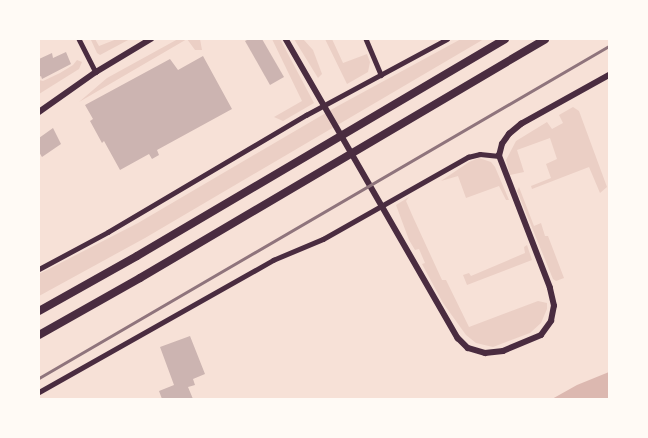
<!DOCTYPE html>
<html>
<head>
<meta charset="utf-8">
<style>
  body { margin:0 }
  #map { position:relative; width:648px; height:438px; overflow:hidden; background:#f7e1d7; font-family:Poppins,sans-serif }
  div>[style] { position:absolute }
  .green>* { inset:0; background:#ebcfc5 }
  .water>* { inset:0; background:#dcb8b0 }
  .building>* { inset:0; background:#ccb4b1 }
  .minor>* { height:4.5px; margin:-2.25px; padding:0 2.25px; transform-origin:2.25px; border-radius:2.25px; background:#4a2c40 }
  .tertiary>* { height:5.5px; margin:-2.75px; padding:0 2.75px; transform-origin:2.75px; border-radius:2.75px; background:#4a2c40 }
  .motorway>* { height:8px; margin:-4px; padding:0 4px; transform-origin:4px; border-radius:4px; background:#4a2c40 }
  .rail>* { height:2.5px; margin:-1.25px; padding:0 1.25px; transform-origin:1.25px; border-radius:1.25px; background:#8f747c }
  span { translate:-50% -50%; white-space:nowrap; text-align:center; line-height:1.15; -webkit-text-stroke:4px #fffaf5; paint-order:stroke }
  .frame { position:absolute; inset:0; border:40px solid #fffaf5; pointer-events:none }
</style>
</head>
<body>
<div id="map">
  <div class="green">
    <i style="clip-path:polygon(95px 39px,99px 46px,117px 39px,130px 39px,100px 55px,97px 53px,91px 40px)"></i>
    <i style="clip-path:polygon(178px 39px,200px 39px,202px 50px,195px 50px,187px 39px,79px 102px,107px 78px)"></i>
    <i style="clip-path:polygon(272px 39px,280px 39px,314px 103px,283px 121px,274px 117px,302px 101px)"></i>
    <i style="clip-path:polygon(294px 39px,303px 39px,313px 50px,322px 74px,318px 78px)"></i>
    <i style="clip-path:polygon(325px 39px,332px 39px,343px 63px,367px 54px,370px 62px,368px 72px,347px 84px)"></i>
    <i style="clip-path:polygon(461px 39px,484px 39px,145px 238px,39px 296px,39px 274px,138px 223px,336px 107px)"></i>
    <i style="clip-path:polygon(77px 60px,82px 62px,79px 69px,39px 94px,39px 80px,43px 81px,60px 73px,73px 65px)"></i>
    <i style="clip-path:polygon(573px 107px,579px 111px,607px 187px,600px 193px,589px 167px,532px 189px,531px 186px,551px 178px,546px 164px,557px 159px,550px 138px,517px 150px,524px 172px,510px 175px,506px 160px,516px 141px,547px 122px,552px 129px,563px 123px,559px 115px)"></i>
    <i style="clip-path:polygon(479px 158px,491px 162px,495px 167px,509px 200px,506px 200px,499px 186px,466px 198px,458px 176px,441px 181px,469px 162px)"></i>
    <i style="clip-path:polygon(519px 187px,534px 226px,541px 223px,545px 236px,548px 236px,564px 278px,556px 281px,553px 279px,517px 191px)"></i>
    <i style="clip-path:polygon(409px 197px,406px 201px,413px 217px,442px 280px,446px 280px,469px 327px,538px 301px,547px 303px,547px 309px,541px 323px,530px 333px,493px 347px,476px 343px,466px 335px,443px 303px,422px 264px,425px 263px,419px 249px,415px 250px,409px 240px,396px 205px)"></i>
    <i style="clip-path:polygon(527px 245px,532px 260px,467px 285px,463px 275px,469px 273px,471px 276px,525px 253px,524px 247px)"></i>
  </div>
  <div class="water">
    <i style="clip-path:polygon(609px 372px,609px 399px,552px 399px,577px 385px)"></i>
  </div>
  <div class="building">
    <i style="clip-path:polygon(249px 39px,262px 39px,284px 77px,270px 85px,245px 41px)"></i>
    <i style="clip-path:polygon(66px 52px,71px 64px,42px 79px,41px 76px,39px 77px,39px 59px,52px 53px,53px 58px)"></i>
    <i style="clip-path:polygon(203px 56px,232px 109px,157px 150px,159px 155px,152px 159px,149px 154px,120px 170px,104px 141px,102px 143px,90px 121px,93px 119px,85px 105px,170px 59px,178px 70px)"></i>
    <i style="clip-path:polygon(53px 128px,61px 144px,42px 157px,39px 152px,39px 138px)"></i>
    <i style="clip-path:polygon(190px 336px,205px 374px,193px 379px,195px 385px,188px 387px,193px 399px,162px 399px,159px 391px,174px 385px,160px 347px)"></i>
  </div>
  <div class="minor">
    <i style="left:79px;top:39px;width:37px;rotate:63deg"></i>
    <i style="left:366px;top:39px;width:39px;rotate:67deg"></i>
    <i style="left:39px;top:269px;width:78px;rotate:-28.2deg"></i>
    <i style="left:108px;top:232px;width:230px;rotate:-30.6deg"></i>
    <i style="left:306px;top:115px;width:160px;rotate:-28.3deg"></i>
    <i style="left:39px;top:392px;width:269px;rotate:-29.4deg"></i>
    <i style="left:273px;top:260px;width:54px;rotate:-22.8deg"></i>
    <i style="left:323px;top:239px;width:167px;rotate:-29.5deg"></i>
    <i style="left:468px;top:157px;width:12px;rotate:-14deg"></i>
    <i style="left:480px;top:154px;width:19px;rotate:6deg"></i>
  </div>
  <div class="tertiary">
    <i style="left:286px;top:39px;width:345px;rotate:60.1deg"></i>
    <i style="left:458px;top:338px;width:14px;rotate:45deg"></i>
    <i style="left:468px;top:348px;width:18px;rotate:16deg"></i>
    <i style="left:485px;top:353px;width:18px;rotate:-6deg"></i>
    <i style="left:503px;top:351px;width:41px;rotate:-22.8deg"></i>
    <i style="left:541px;top:335px;width:17px;rotate:-54deg"></i>
    <i style="left:551px;top:321px;width:15px;rotate:-79deg"></i>
    <i style="left:554px;top:306px;width:18px;rotate:-103deg"></i>
    <i style="left:550px;top:288px;width:142px;rotate:-111.1deg"></i>
    <i style="left:499px;top:156px;width:12px;rotate:-76deg"></i>
    <i style="left:502px;top:144px;width:12px;rotate:-55deg"></i>
    <i style="left:509px;top:134px;width:16px;rotate:-40deg"></i>
    <i style="left:521px;top:124px;width:101px;rotate:-29.1deg"></i>
    <i style="left:39px;top:112px;width:70px;rotate:-35.1deg"></i>
    <i style="left:96px;top:72px;width:64px;rotate:-31deg"></i>
  </div>
  <div class="motorway">
    <i style="left:39px;top:311px;width:112px;rotate:-29.3deg"></i>
    <i style="left:137px;top:256px;width:427px;rotate:-30.5deg"></i>
    <i style="left:39px;top:335px;width:116px;rotate:-29.4deg"></i>
    <i style="left:140px;top:278px;width:470px;rotate:-30.5deg"></i>
  </div>
  <div class="rail">
    <i style="left:39px;top:378px;width:660px;rotate:-30.22deg"></i>
  </div>
  <div class="frame"></div>
</div>
</body>
</html>
